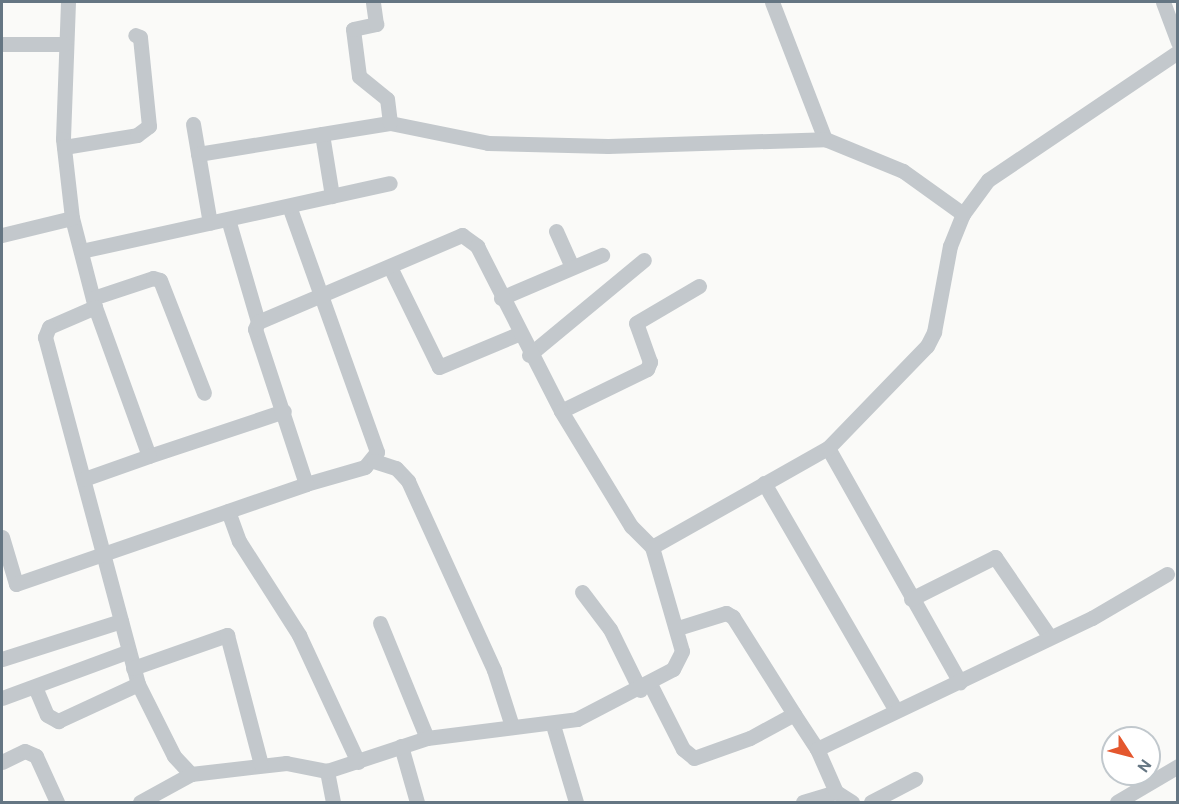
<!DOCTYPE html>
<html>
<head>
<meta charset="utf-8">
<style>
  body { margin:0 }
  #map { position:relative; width:1179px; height:804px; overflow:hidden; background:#fafaf8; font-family:Cabin,sans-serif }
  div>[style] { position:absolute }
  .minor>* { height:15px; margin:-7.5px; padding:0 7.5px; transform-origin:7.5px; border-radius:7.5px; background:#c3c8cc }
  span { translate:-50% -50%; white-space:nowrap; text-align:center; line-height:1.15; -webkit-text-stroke:6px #fff; paint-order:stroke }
  .frame { position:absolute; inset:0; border:3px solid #657683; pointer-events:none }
  .north { position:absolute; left:1101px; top:726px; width:60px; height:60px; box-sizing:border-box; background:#fff; border:2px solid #c1c8cd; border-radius:50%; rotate:126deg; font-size:16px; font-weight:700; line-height:24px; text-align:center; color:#657683 }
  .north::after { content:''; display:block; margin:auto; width:21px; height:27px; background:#e4572e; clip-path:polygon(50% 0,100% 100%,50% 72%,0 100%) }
</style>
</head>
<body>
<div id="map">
  <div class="minor">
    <i style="left:68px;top:2px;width:137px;rotate:92.1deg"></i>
    <i style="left:63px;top:139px;width:80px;rotate:83.5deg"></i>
    <i style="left:72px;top:218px;width:92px;rotate:75.5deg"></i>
    <i style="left:95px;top:307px;width:50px;rotate:156.5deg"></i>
    <i style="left:49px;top:327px;width:11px;rotate:112deg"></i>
    <i style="left:45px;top:337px;width:359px;rotate:75deg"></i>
    <i style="left:138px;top:684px;width:80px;rotate:63.4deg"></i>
    <i style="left:174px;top:756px;width:25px;rotate:47deg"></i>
    <i style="left:191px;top:774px;width:96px;rotate:-6.6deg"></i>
    <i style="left:286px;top:763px;width:42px;rotate:11deg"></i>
    <i style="left:772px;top:2px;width:147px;rotate:68.9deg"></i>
    <i style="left:825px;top:139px;width:84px;rotate:22.3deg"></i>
    <i style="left:903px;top:171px;width:74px;rotate:35.6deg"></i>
    <i style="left:1163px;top:2px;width:43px;rotate:69.4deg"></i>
    <i style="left:2px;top:44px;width:62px"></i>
    <i style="left:390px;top:123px;width:100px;rotate:11.5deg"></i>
    <i style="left:488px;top:143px;width:120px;rotate:1.4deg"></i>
    <i style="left:608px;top:146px;width:217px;rotate:-1.8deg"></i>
    <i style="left:193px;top:124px;width:100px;rotate:80.3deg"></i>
    <i style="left:322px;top:134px;width:63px;rotate:80.8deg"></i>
    <i style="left:64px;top:147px;width:74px;rotate:-9.3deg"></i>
    <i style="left:137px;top:135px;width:15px;rotate:-37deg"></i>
    <i style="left:149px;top:126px;width:89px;rotate:-95.8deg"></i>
    <i style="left:140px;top:37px;width:5px;rotate:-158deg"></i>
    <i style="left:198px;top:154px;width:194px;rotate:-9.2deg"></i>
    <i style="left:390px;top:123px;width:24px;rotate:-97deg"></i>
    <i style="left:387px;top:99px;width:36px;rotate:-141deg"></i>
    <i style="left:359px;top:76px;width:47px;rotate:-97.3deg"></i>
    <i style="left:353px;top:29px;width:24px;rotate:-12deg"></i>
    <i style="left:376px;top:24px;width:22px;rotate:-98deg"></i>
    <i style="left:289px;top:206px;width:261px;rotate:70.3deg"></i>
    <i style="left:377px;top:452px;width:19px;rotate:129deg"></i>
    <i style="left:365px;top:467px;width:61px;rotate:163.9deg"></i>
    <i style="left:230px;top:226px;width:100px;rotate:73.7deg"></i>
    <i style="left:556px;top:231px;width:39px;rotate:66deg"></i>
    <i style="left:2px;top:235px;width:72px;rotate:-13.7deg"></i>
    <i style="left:81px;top:251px;width:316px;rotate:-12.4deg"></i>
    <i style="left:391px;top:269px;width:109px;rotate:63.9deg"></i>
    <i style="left:439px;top:367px;width:86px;rotate:-22.7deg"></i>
    <i style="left:93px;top:298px;width:63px;rotate:-18.4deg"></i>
    <i style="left:153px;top:278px;width:7px;rotate:16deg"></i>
    <i style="left:160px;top:280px;width:121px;rotate:68.7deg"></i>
    <i style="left:501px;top:298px;width:110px;rotate:-23.1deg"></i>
    <i style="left:95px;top:307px;width:158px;rotate:70.1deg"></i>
    <i style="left:149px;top:456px;width:142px;rotate:-18.4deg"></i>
    <i style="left:529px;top:355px;width:149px;rotate:-39.6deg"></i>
    <i style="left:561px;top:411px;width:96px;rotate:-26deg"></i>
    <i style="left:647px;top:369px;width:8px;rotate:-67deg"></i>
    <i style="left:650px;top:362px;width:41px;rotate:-109.7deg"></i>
    <i style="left:636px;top:323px;width:73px;rotate:-30.4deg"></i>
    <i style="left:828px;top:448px;width:269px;rotate:60.6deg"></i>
    <i style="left:374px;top:461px;width:23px;rotate:18deg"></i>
    <i style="left:396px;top:468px;width:18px;rotate:47deg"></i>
    <i style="left:408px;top:481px;width:208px;rotate:65.5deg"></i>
    <i style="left:494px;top:670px;width:59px;rotate:72.2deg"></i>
    <i style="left:84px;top:479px;width:69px;rotate:-19.5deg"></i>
    <i style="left:764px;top:483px;width:263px;rotate:59.9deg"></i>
    <i style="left:228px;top:511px;width:32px;rotate:70deg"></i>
    <i style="left:239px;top:541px;width:112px;rotate:57.4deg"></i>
    <i style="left:299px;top:635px;width:140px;rotate:65.1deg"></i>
    <i style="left:2px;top:537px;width:49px;rotate:73.4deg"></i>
    <i style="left:16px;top:584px;width:307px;rotate:-19deg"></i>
    <i style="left:306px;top:484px;width:163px;rotate:-108.2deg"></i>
    <i style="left:255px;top:329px;width:8px;rotate:-67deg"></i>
    <i style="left:258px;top:322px;width:222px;rotate:-23.1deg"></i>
    <i style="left:462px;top:235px;width:19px;rotate:36deg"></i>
    <i style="left:477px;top:246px;width:185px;rotate:63deg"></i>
    <i style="left:561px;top:411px;width:135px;rotate:58.7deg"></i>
    <i style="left:631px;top:526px;width:30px;rotate:45deg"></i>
    <i style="left:582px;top:592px;width:46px;rotate:52.9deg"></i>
    <i style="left:610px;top:629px;width:68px;rotate:63.8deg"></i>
    <i style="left:911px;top:599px;width:94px;rotate:-26.6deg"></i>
    <i style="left:995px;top:557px;width:96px;rotate:55.6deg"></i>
    <i style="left:380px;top:623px;width:124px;rotate:67.8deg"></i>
    <i style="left:2px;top:659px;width:125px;rotate:-17.7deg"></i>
    <i style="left:133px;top:668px;width:100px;rotate:-19.3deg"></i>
    <i style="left:227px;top:635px;width:134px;rotate:75.3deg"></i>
    <i style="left:650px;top:684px;width:73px;rotate:63.1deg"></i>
    <i style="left:683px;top:749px;width:14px;rotate:39deg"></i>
    <i style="left:694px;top:758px;width:59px;rotate:-19.7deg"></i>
    <i style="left:750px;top:738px;width:50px;rotate:-28.6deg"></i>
    <i style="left:794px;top:714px;width:115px;rotate:-122.2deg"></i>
    <i style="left:733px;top:617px;width:8px;rotate:-150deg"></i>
    <i style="left:726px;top:613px;width:50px;rotate:162.6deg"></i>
    <i style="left:35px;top:687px;width:30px;rotate:67deg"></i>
    <i style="left:47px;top:715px;width:13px;rotate:29deg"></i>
    <i style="left:58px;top:721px;width:88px;rotate:-24.8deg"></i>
    <i style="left:2px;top:698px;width:135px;rotate:-20.3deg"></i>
    <i style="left:794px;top:714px;width:42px;rotate:56.7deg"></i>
    <i style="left:553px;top:725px;width:80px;rotate:73.4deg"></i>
    <i style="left:401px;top:746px;width:58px;rotate:74.1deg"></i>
    <i style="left:2px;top:762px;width:25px;rotate:-26deg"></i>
    <i style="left:25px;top:751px;width:12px;rotate:24deg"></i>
    <i style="left:36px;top:756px;width:51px;rotate:65.5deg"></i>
    <i style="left:140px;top:802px;width:58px;rotate:-28.8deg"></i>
    <i style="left:333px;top:802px;width:32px;rotate:-101deg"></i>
    <i style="left:327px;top:771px;width:105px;rotate:-18.3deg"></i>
    <i style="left:427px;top:738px;width:151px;rotate:-7.2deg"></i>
    <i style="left:577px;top:719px;width:108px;rotate:-27.5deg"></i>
    <i style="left:673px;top:669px;width:20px;rotate:-63deg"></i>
    <i style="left:682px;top:651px;width:108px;rotate:-106.1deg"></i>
    <i style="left:652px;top:547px;width:202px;rotate:-29.4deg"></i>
    <i style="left:828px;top:448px;width:142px;rotate:-45.9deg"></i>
    <i style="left:927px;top:346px;width:16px;rotate:-63deg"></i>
    <i style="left:934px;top:332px;width:87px;rotate:-79.5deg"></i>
    <i style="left:950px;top:246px;width:35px;rotate:-68deg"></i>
    <i style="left:963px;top:214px;width:42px;rotate:-53.7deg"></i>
    <i style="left:988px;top:180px;width:229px;rotate:-34deg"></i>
    <i style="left:803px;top:802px;width:34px;rotate:-17deg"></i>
    <i style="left:852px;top:802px;width:19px;rotate:-148deg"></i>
    <i style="left:836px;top:792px;width:47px;rotate:-113.8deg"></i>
    <i style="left:817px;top:749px;width:305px;rotate:-25.5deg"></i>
    <i style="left:1092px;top:618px;width:87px;rotate:-30.4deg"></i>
    <i style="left:871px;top:802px;width:50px;rotate:-27.6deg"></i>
    <i style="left:1117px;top:802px;width:71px;rotate:-30.5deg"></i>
  </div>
  <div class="frame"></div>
  <div class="north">N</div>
</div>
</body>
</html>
